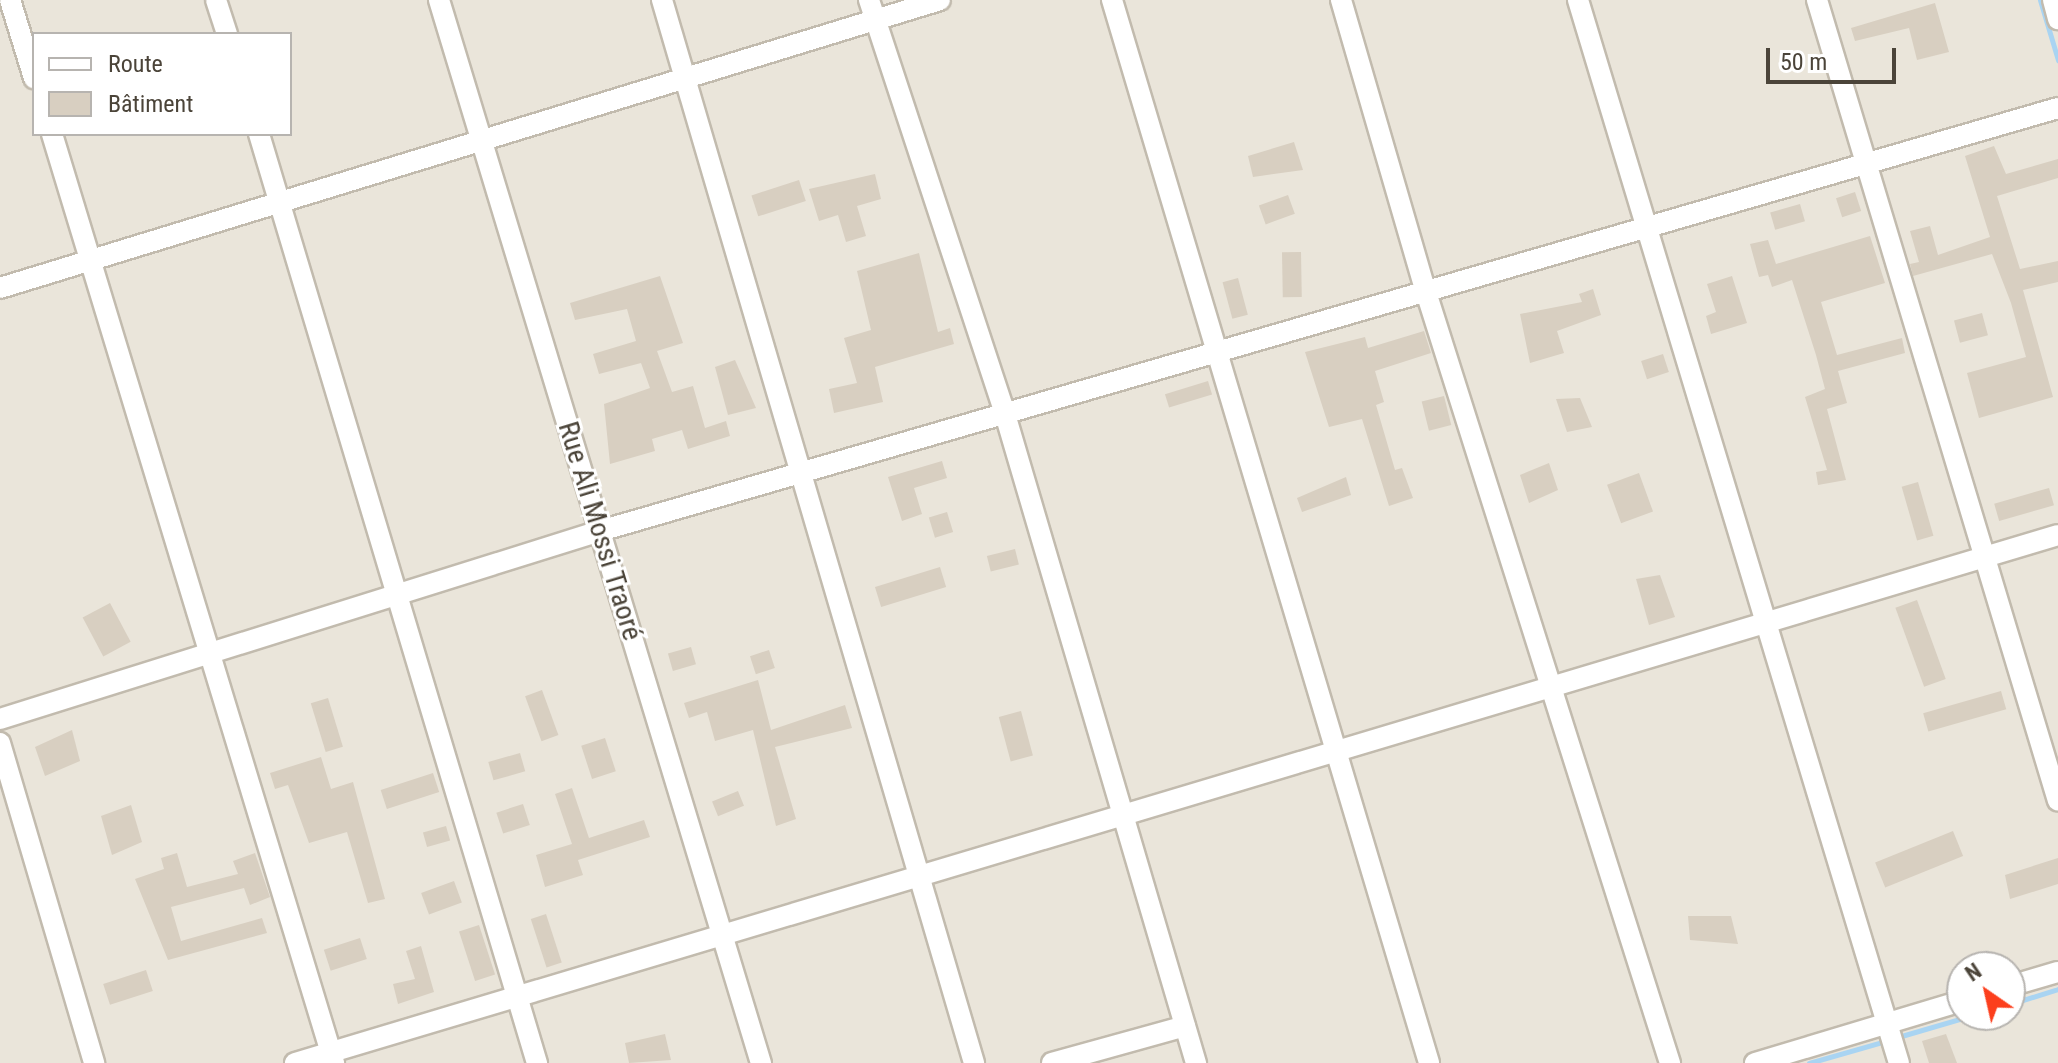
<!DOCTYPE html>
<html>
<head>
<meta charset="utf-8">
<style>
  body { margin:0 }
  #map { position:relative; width:2058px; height:1063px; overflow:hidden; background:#f6f3ec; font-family:"Roboto Condensed",sans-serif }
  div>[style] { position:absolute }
  .residential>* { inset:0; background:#eae5da }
  .stream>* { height:5px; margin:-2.5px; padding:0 2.5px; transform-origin:2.5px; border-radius:2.5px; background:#a9d4f2 }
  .building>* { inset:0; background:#d8cfc1; transform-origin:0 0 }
  .roads { filter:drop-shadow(2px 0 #c2bbae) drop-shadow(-2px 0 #c2bbae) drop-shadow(0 2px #c2bbae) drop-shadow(0 -2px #c2bbae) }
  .street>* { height:20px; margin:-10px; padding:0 10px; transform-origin:10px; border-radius:10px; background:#fff }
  span { translate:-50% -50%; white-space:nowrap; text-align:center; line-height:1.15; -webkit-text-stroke:6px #fff; paint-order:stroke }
  .street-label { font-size:28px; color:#4b4439 }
  .legend { position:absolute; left:32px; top:32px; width:260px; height:104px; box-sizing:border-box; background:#fff; border:2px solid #b7b4b0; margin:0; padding:10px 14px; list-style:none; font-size:24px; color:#4b4439 }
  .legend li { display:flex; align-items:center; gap:16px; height:40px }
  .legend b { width:40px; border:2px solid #b7b4b0 }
  .north { position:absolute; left:1946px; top:951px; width:80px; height:80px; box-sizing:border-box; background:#fff; border:2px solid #b7b4b0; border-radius:50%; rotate:326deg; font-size:22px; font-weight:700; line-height:32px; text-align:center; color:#4b4439 }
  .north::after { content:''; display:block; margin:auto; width:28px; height:36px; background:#fc3f1d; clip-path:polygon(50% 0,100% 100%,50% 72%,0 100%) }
  .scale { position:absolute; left:1766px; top:48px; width:130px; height:36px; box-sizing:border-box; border:4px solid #4b4439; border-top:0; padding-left:10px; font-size:24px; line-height:28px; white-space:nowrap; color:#4b4439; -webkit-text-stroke:6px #fff; paint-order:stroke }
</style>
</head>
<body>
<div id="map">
  <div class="residential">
    <i style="clip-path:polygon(evenodd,0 0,2058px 0,2058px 1063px,0 1063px,0 0,34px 34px,290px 34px,290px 134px,34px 134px,34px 34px,0 0,1962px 967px,2010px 967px,2010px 1015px,1962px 1015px,1962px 967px)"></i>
  </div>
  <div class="stream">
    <i style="left:2040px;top:0;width:63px;rotate:73.3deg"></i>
    <i style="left:2010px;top:1004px;width:50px;rotate:-17.4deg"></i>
    <i style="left:1898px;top:1037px;width:78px;rotate:-16.3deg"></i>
    <i style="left:1809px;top:1063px;width:83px;rotate:-16deg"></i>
  </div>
  <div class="building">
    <i style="clip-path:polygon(1935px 3px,1949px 52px,1917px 60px,1909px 28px,1855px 41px,1851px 28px)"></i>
    <i style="clip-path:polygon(1294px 142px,1303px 170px,1253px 177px,1248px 156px)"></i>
    <i style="clip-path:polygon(1994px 146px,2006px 174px,2058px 159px,2058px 178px,1997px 196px,2020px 269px,2058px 261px,2058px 282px,2023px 290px,2053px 397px,1979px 418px,1967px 373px,2026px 357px,2011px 303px,1992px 254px,1913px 276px,1910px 264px,1919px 262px,1910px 231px,1930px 226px,1938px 255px,1990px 237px,1965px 156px)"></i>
    <i style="clip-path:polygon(875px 174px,881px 199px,857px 206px,866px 236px,846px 242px,838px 215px,819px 221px,809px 189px)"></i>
    <i style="left:799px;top:180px;width:22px;height:50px;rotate:72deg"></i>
    <i style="left:1855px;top:192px;width:20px;height:20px;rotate:72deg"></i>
    <i style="left:1288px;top:195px;width:20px;height:31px;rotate:70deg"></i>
    <i style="left:1800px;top:204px;width:18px;height:31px;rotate:74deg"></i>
    <i style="clip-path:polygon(1870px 236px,1885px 283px,1821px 302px,1837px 355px,1902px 338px,1905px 353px,1838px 371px,1847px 403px,1827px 409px,1846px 480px,1818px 485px,1816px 472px,1827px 470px,1805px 397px,1825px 389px,1816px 355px,1792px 280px,1772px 287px,1768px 275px,1759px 277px,1750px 244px,1768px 240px,1776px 264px)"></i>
    <i style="left:1301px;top:252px;width:45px;height:19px;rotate:89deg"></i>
    <i style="clip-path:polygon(919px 253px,938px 332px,950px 328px,954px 344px,875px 367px,883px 402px,834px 413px,829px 389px,857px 383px,844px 338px,871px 330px,857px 271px)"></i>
    <i style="clip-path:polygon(660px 276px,683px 343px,657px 351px,672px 392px,693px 386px,705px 428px,726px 421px,730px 436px,688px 449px,682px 430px,652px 439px,655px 451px,610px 464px,604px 404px,650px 388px,641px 363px,599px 374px,593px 354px,636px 341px,627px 309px,575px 320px,570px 303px)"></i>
    <i style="clip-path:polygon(1732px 276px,1747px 323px,1711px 334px,1706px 316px,1716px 312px,1707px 284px)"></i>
    <i style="left:1238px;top:278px;width:38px;height:16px;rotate:75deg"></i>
    <i style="clip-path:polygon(1593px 289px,1601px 315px,1557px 331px,1564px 353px,1530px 363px,1520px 314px,1582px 302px,1579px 294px)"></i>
    <i style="left:1982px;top:313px;width:23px;height:29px;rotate:75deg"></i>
    <i style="clip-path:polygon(1424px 331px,1431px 353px,1375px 371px,1384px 402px,1376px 405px,1395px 470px,1402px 468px,1413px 498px,1389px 506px,1362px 419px,1329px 427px,1305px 352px,1365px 337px,1368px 348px)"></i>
    <i style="left:1663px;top:354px;width:19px;height:23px;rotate:72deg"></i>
    <i style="clip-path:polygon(735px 360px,756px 408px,728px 415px,715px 367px)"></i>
    <i style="left:1208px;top:381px;width:14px;height:45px;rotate:73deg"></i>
    <i style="left:1444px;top:396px;width:30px;height:23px;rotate:76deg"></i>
    <i style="clip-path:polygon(1580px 398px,1592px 427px,1567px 432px,1556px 399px)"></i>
    <i style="clip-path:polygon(942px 461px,947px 478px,914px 488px,922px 514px,902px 521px,888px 477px)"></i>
    <i style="clip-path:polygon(1549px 463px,1558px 490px,1529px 503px,1520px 475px)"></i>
    <i style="left:1639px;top:473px;width:41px;height:34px;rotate:70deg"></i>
    <i style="clip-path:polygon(1346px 477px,1351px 495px,1302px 512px,1297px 498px)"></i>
    <i style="left:1918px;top:482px;width:56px;height:17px;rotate:74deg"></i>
    <i style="left:2049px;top:488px;width:18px;height:57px;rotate:74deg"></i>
    <i style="left:947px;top:512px;width:21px;height:19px;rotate:73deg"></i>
    <i style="left:1015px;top:549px;width:16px;height:29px;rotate:76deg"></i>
    <i style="left:940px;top:567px;width:21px;height:68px;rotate:73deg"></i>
    <i style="clip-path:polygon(1660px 575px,1675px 617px,1649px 625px,1636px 579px)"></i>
    <i style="left:1917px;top:600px;width:84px;height:23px;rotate:70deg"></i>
    <i style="left:110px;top:603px;width:44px;height:31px;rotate:62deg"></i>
    <i style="left:691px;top:647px;width:18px;height:24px;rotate:74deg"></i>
    <i style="left:769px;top:650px;width:19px;height:20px;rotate:72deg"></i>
    <i style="clip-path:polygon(758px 680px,771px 730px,845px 705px,852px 728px,775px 747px,796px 819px,776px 826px,753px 730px,715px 741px,707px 712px,689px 718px,684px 703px)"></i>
    <i style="left:542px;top:690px;width:48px;height:18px;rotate:70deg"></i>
    <i style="left:2001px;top:691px;width:19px;height:81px;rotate:74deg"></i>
    <i style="left:328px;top:698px;width:51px;height:18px;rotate:73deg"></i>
    <i style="left:1021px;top:711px;width:46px;height:23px;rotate:75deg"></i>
    <i style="clip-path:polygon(72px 730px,80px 761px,45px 776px,35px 747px)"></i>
    <i style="left:605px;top:738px;width:35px;height:25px;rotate:72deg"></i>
    <i style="left:520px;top:753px;width:19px;height:33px;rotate:74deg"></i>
    <i style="clip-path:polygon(321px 757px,331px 789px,353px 782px,385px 899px,368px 903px,347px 832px,309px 843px,288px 785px,275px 789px,270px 773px)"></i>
    <i style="left:433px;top:773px;width:20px;height:55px;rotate:72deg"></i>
    <i style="clip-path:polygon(572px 788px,589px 838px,644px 820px,650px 837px,578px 860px,583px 875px,545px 887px,536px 855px,572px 844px,555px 794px)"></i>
    <i style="left:738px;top:791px;width:16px;height:28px;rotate:68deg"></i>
    <i style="left:523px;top:804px;width:22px;height:28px;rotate:72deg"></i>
    <i style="clip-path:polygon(131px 805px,142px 842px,112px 855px,101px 816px)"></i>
    <i style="left:446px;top:826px;width:15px;height:24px;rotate:74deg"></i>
    <i style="left:1953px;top:831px;width:27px;height:84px;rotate:68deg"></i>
    <i style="clip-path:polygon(177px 853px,187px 887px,238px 874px,233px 861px,255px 853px,270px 897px,250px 905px,244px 888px,171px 907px,181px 941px,262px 918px,267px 933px,168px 960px,135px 879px,164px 869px,161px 858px)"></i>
    <i style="clip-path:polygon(2058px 858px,2058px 884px,2010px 899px,2005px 875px)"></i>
    <i style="left:454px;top:881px;width:23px;height:35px;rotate:70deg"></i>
    <i style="left:546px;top:914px;width:51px;height:16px;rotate:72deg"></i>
    <i style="clip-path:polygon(1688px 916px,1731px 916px,1738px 944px,1690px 940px)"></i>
    <i style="left:479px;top:925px;width:52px;height:21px;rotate:72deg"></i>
    <i style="left:360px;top:938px;width:22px;height:38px;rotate:72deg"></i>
    <i style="clip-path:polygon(421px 946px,434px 992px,398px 1004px,393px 984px,415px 979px,406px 951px)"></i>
    <i style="left:146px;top:970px;width:22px;height:45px;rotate:72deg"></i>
    <i style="clip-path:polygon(665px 1034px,671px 1060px,629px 1063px,625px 1043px)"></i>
    <i style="clip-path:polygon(1946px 1034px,1957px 1063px,1929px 1063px,1922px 1041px)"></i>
  </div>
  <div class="roads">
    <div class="street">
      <i style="left:10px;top:0;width:82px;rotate:72.9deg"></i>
      <i style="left:216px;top:0;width:36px;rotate:72deg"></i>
      <i style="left:439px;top:0;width:1111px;rotate:73.15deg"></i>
      <i style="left:662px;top:0;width:1108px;rotate:73.64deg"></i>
      <i style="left:869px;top:0;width:436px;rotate:71.8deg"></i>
      <i style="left:1005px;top:414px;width:677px;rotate:73.6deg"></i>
      <i style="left:1112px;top:0;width:1109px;rotate:73.39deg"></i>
      <i style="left:1341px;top:0;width:304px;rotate:73.8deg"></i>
      <i style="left:1426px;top:292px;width:809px;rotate:72.44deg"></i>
      <i style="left:1578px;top:0;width:1110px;rotate:73.2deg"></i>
      <i style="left:1817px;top:0;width:836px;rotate:73.25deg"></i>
      <i style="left:2053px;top:0;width:20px;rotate:75deg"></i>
      <i style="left:52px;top:134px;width:971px;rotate:73.11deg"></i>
      <i style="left:259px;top:134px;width:970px;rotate:73.34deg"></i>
      <i style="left:0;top:288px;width:983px;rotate:-17.03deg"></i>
      <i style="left:0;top:719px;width:629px;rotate:-17.4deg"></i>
      <i style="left:600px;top:531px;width:1518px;rotate:-16.18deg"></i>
      <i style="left:0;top:743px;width:334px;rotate:73.6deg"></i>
      <i style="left:2010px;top:986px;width:50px;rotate:-16.3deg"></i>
      <i style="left:295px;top:1063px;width:1840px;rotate:-16.67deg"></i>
      <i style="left:1052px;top:1063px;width:138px;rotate:-15.5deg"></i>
      <i style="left:1755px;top:1063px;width:216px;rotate:-16.7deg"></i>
    </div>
  </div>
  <div class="street-label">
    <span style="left:600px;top:531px;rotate:73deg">Rue Ali Mossi Traoré</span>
  </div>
  <ul class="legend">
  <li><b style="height:10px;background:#fff"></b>Route</li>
  <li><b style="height:22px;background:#d8cfc1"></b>Bâtiment</li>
  </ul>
  <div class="north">N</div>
  <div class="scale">50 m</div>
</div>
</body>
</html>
